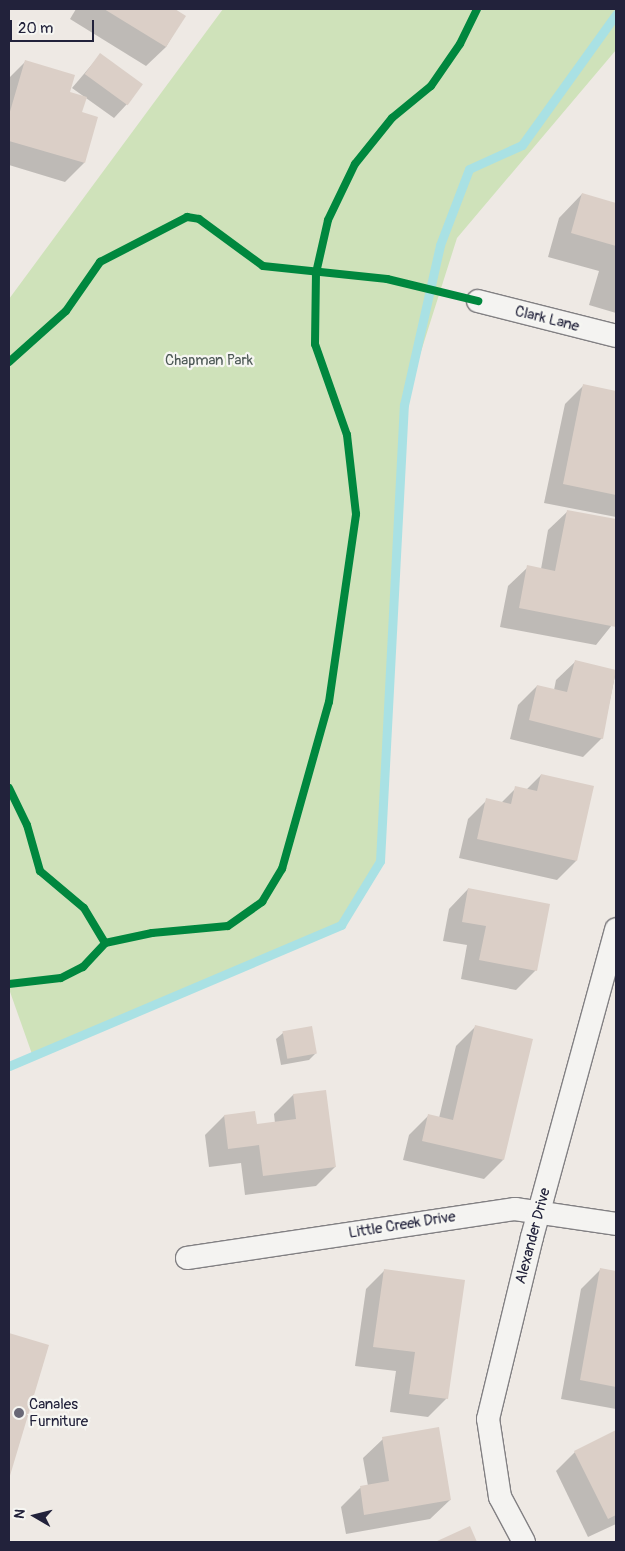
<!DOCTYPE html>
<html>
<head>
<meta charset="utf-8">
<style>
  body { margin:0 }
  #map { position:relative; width:625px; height:1551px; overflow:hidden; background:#eee9e4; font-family:Pangolin,sans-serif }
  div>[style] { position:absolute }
  .green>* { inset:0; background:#cfe2ba }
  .shadow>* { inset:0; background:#0003 }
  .stream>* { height:9px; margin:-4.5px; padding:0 4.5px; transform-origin:4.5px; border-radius:4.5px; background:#a9e1e4 }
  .building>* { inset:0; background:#dbcfc7; transform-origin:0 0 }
  .roads { filter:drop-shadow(1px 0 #828083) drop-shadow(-1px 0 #828083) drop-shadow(0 1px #828083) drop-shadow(0 -1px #828083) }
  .minor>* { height:22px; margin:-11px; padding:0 11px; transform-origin:11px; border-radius:11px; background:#f4f3f1 }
  .cycleway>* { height:8px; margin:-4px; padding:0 4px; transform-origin:4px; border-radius:4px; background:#00873e }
  .dots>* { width:14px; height:14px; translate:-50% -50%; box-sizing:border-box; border:2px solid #f6f6f2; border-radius:50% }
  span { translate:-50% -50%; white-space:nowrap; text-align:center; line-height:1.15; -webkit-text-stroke:4.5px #f6f6f2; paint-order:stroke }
  .street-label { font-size:15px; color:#22223b }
  .park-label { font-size:15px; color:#4e5a57 }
  .poi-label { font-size:15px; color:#22223b }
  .left { translate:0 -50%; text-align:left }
  .frame { position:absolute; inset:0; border:10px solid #22223b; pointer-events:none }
  .north { position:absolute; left:10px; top:1491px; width:50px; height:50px; -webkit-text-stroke:4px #f6f6f2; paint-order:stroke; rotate:278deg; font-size:14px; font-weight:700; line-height:20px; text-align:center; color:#22223b }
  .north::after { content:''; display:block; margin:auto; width:18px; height:22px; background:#22223b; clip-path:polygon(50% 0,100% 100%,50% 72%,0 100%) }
  .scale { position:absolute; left:10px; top:20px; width:84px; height:22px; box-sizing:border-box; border:2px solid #22223b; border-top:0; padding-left:6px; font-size:15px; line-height:18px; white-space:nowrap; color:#22223b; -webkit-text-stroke:4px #f6f6f2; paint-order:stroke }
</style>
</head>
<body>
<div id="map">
  <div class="green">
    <i style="clip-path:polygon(223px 9px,616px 9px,616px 50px,457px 238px,404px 405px,380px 861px,341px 925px,32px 1054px,9px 989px,9px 299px)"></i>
  </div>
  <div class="shadow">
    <i style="clip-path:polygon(76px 9px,172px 9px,184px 16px,166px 47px,146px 66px,70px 19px)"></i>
    <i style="clip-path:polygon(100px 55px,127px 104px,114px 118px,72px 88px)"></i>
    <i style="clip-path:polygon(25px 62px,81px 113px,84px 163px,65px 182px,9px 165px,9px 78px)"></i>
    <i style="clip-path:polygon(582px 194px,616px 204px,616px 313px,589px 305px,599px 271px,548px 257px,559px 218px)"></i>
    <i style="clip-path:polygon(584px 385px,616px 392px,616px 517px,544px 503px,565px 404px)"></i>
    <i style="clip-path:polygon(568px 511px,616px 521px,616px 620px,596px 645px,500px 627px,508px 586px,528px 567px,541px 569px,548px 530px)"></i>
    <i style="clip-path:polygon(576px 661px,616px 671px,602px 738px,583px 757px,510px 739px,518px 705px,537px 686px,554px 690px,556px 680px)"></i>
    <i style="clip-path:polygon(541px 775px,593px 787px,576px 861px,557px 880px,459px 858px,468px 819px,487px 800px,501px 803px,516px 788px,526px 790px)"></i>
    <i style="clip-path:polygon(468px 889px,536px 970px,516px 990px,461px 979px,467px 945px,443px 941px,449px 909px)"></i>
    <i style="clip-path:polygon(475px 1027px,503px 1160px,484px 1179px,403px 1160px,409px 1135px,428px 1116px,439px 1118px,456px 1046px)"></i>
    <i style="clip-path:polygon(283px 1033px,316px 1053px,309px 1060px,281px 1065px,276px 1039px)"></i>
    <i style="clip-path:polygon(325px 1091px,335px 1167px,316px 1186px,245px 1195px,241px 1163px,209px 1167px,205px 1135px,224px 1116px,254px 1113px,256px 1126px,275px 1123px,274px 1114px,293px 1095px)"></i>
    <i style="clip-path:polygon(601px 1269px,616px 1272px,616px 1409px,561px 1399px,581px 1289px)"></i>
    <i style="clip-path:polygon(385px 1270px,447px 1398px,428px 1417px,390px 1412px,396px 1371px,355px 1366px,366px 1289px)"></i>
    <i style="clip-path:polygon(9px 1334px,48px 1346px,9px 1476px)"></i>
    <i style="clip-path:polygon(616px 1431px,616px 1524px,588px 1537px,556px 1471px,575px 1452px)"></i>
    <i style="clip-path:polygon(383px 1439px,450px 1500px,430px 1519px,346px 1534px,341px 1507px,360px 1488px,368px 1486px,363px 1458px)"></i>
  </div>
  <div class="stream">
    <i style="left:9px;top:1066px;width:361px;rotate:-23deg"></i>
    <i style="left:341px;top:925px;width:75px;rotate:-58.6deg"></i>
    <i style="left:380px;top:861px;width:457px;rotate:-87deg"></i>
    <i style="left:404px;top:405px;width:164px;rotate:-77.3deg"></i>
    <i style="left:440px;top:245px;width:81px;rotate:-69.1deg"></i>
    <i style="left:469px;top:169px;width:58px;rotate:-24.4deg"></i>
    <i style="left:522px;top:145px;width:161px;rotate:-54.3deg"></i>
  </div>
  <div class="building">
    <i style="clip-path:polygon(104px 9px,175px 9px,186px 16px,166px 47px)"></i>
    <i style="left:100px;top:53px;width:53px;height:26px;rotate:36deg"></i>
    <i style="clip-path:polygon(25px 60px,75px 75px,70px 92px,87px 97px,82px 112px,98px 117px,85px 163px,9px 141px,9px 115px)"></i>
    <i style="clip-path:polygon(582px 193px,616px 203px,616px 246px,571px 233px)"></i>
    <i style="clip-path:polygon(583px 384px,616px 391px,616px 495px,563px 484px)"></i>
    <i style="clip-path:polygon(567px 510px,616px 519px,616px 627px,519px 608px,527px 565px,555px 571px)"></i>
    <i style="clip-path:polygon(575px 660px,616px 670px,603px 739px,529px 720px,537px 685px,567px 692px)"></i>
    <i style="clip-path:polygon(541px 774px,594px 786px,577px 861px,477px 839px,486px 798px,511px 804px,515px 786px,537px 791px)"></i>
    <i style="clip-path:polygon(468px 888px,550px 904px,537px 971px,479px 960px,486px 926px,462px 922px)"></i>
    <i style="clip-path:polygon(475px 1025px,533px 1039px,504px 1160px,422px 1141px,428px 1114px,453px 1120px)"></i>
    <i style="left:312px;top:1026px;width:28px;height:30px;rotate:80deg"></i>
    <i style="clip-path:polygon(326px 1090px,336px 1167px,263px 1176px,259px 1145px,228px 1149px,224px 1115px,255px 1111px,257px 1124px,296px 1119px,293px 1094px)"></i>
    <i style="clip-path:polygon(600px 1268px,616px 1271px,616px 1387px,580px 1380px)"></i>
    <i style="clip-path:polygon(384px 1269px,465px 1280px,448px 1399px,409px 1394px,415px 1352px,373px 1347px)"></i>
    <i style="clip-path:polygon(9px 1333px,49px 1345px,9px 1479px)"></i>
    <i style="clip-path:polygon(439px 1427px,451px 1500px,364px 1515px,360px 1486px,389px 1481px,382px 1437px)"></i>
    <i style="clip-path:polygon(616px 1430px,616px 1515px,608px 1519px,574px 1451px)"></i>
    <i style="clip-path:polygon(470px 1526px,477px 1542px,435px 1542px)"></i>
  </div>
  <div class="roads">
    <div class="minor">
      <i style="left:478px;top:301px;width:142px;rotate:14.2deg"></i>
      <i style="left:187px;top:1258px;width:332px;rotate:-8.5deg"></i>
      <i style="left:515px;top:1209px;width:102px;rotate:8.4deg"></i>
      <i style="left:524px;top:1542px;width:51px;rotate:-118.1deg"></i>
      <i style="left:500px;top:1497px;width:79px;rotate:-98.7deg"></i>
      <i style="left:488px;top:1419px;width:187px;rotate:-76.4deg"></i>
      <i style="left:532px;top:1237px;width:319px;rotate:-74.7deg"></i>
    </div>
  </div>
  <div class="cycleway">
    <i style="left:9px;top:362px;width:76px;rotate:-41.8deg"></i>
    <i style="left:66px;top:311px;width:60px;rotate:-55.2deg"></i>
    <i style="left:100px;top:262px;width:98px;rotate:-27.3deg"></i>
    <i style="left:187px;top:217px;width:12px;rotate:9deg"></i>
    <i style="left:199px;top:219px;width:79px;rotate:36.3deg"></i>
    <i style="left:263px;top:266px;width:125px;rotate:6deg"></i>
    <i style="left:387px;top:279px;width:94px;rotate:13.6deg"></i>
    <i style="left:9px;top:788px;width:41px;rotate:64.1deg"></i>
    <i style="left:27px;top:825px;width:48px;rotate:74.2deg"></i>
    <i style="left:40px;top:871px;width:57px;rotate:40.1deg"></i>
    <i style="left:84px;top:908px;width:41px;rotate:59deg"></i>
    <i style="left:105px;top:943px;width:48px;rotate:-12deg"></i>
    <i style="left:152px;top:933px;width:76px;rotate:-5.3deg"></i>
    <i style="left:228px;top:926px;width:42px;rotate:-35.2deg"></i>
    <i style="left:262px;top:902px;width:39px;rotate:-59deg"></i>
    <i style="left:282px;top:869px;width:173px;rotate:-74.3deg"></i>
    <i style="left:329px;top:702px;width:190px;rotate:-81.8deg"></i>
    <i style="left:356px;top:514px;width:80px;rotate:-96.5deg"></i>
    <i style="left:347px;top:435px;width:96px;rotate:-109.4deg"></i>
    <i style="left:315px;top:344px;width:71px;rotate:-89.2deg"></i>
    <i style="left:316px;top:273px;width:54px;rotate:-77.2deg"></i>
    <i style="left:328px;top:220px;width:62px;rotate:-64.3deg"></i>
    <i style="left:355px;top:164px;width:59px;rotate:-51.2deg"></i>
    <i style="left:392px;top:118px;width:50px;rotate:-39.4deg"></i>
    <i style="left:431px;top:86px;width:51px;rotate:-55.4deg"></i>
    <i style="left:460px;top:44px;width:39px;rotate:-64deg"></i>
    <i style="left:9px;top:984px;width:52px;rotate:-6.6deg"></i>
    <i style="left:61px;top:978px;width:25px;rotate:-27deg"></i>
    <i style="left:83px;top:967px;width:33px;rotate:-47deg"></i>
  </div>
  <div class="dots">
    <i style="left:19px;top:1413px;background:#696876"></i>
  </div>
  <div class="street-label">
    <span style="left:547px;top:319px;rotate:14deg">Clark Lane</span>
    <span style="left:402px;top:1225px;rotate:-9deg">Little Creek Drive</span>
    <span style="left:533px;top:1236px;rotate:-75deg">Alexander Drive</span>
  </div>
  <div class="park-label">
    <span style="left:209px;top:361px">Chapman Park</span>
  </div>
  <div class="poi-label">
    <span class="left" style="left:29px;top:1413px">Canales<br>Furniture</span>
  </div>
  <div class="frame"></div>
  <div class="north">N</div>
  <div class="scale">20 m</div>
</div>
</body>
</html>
